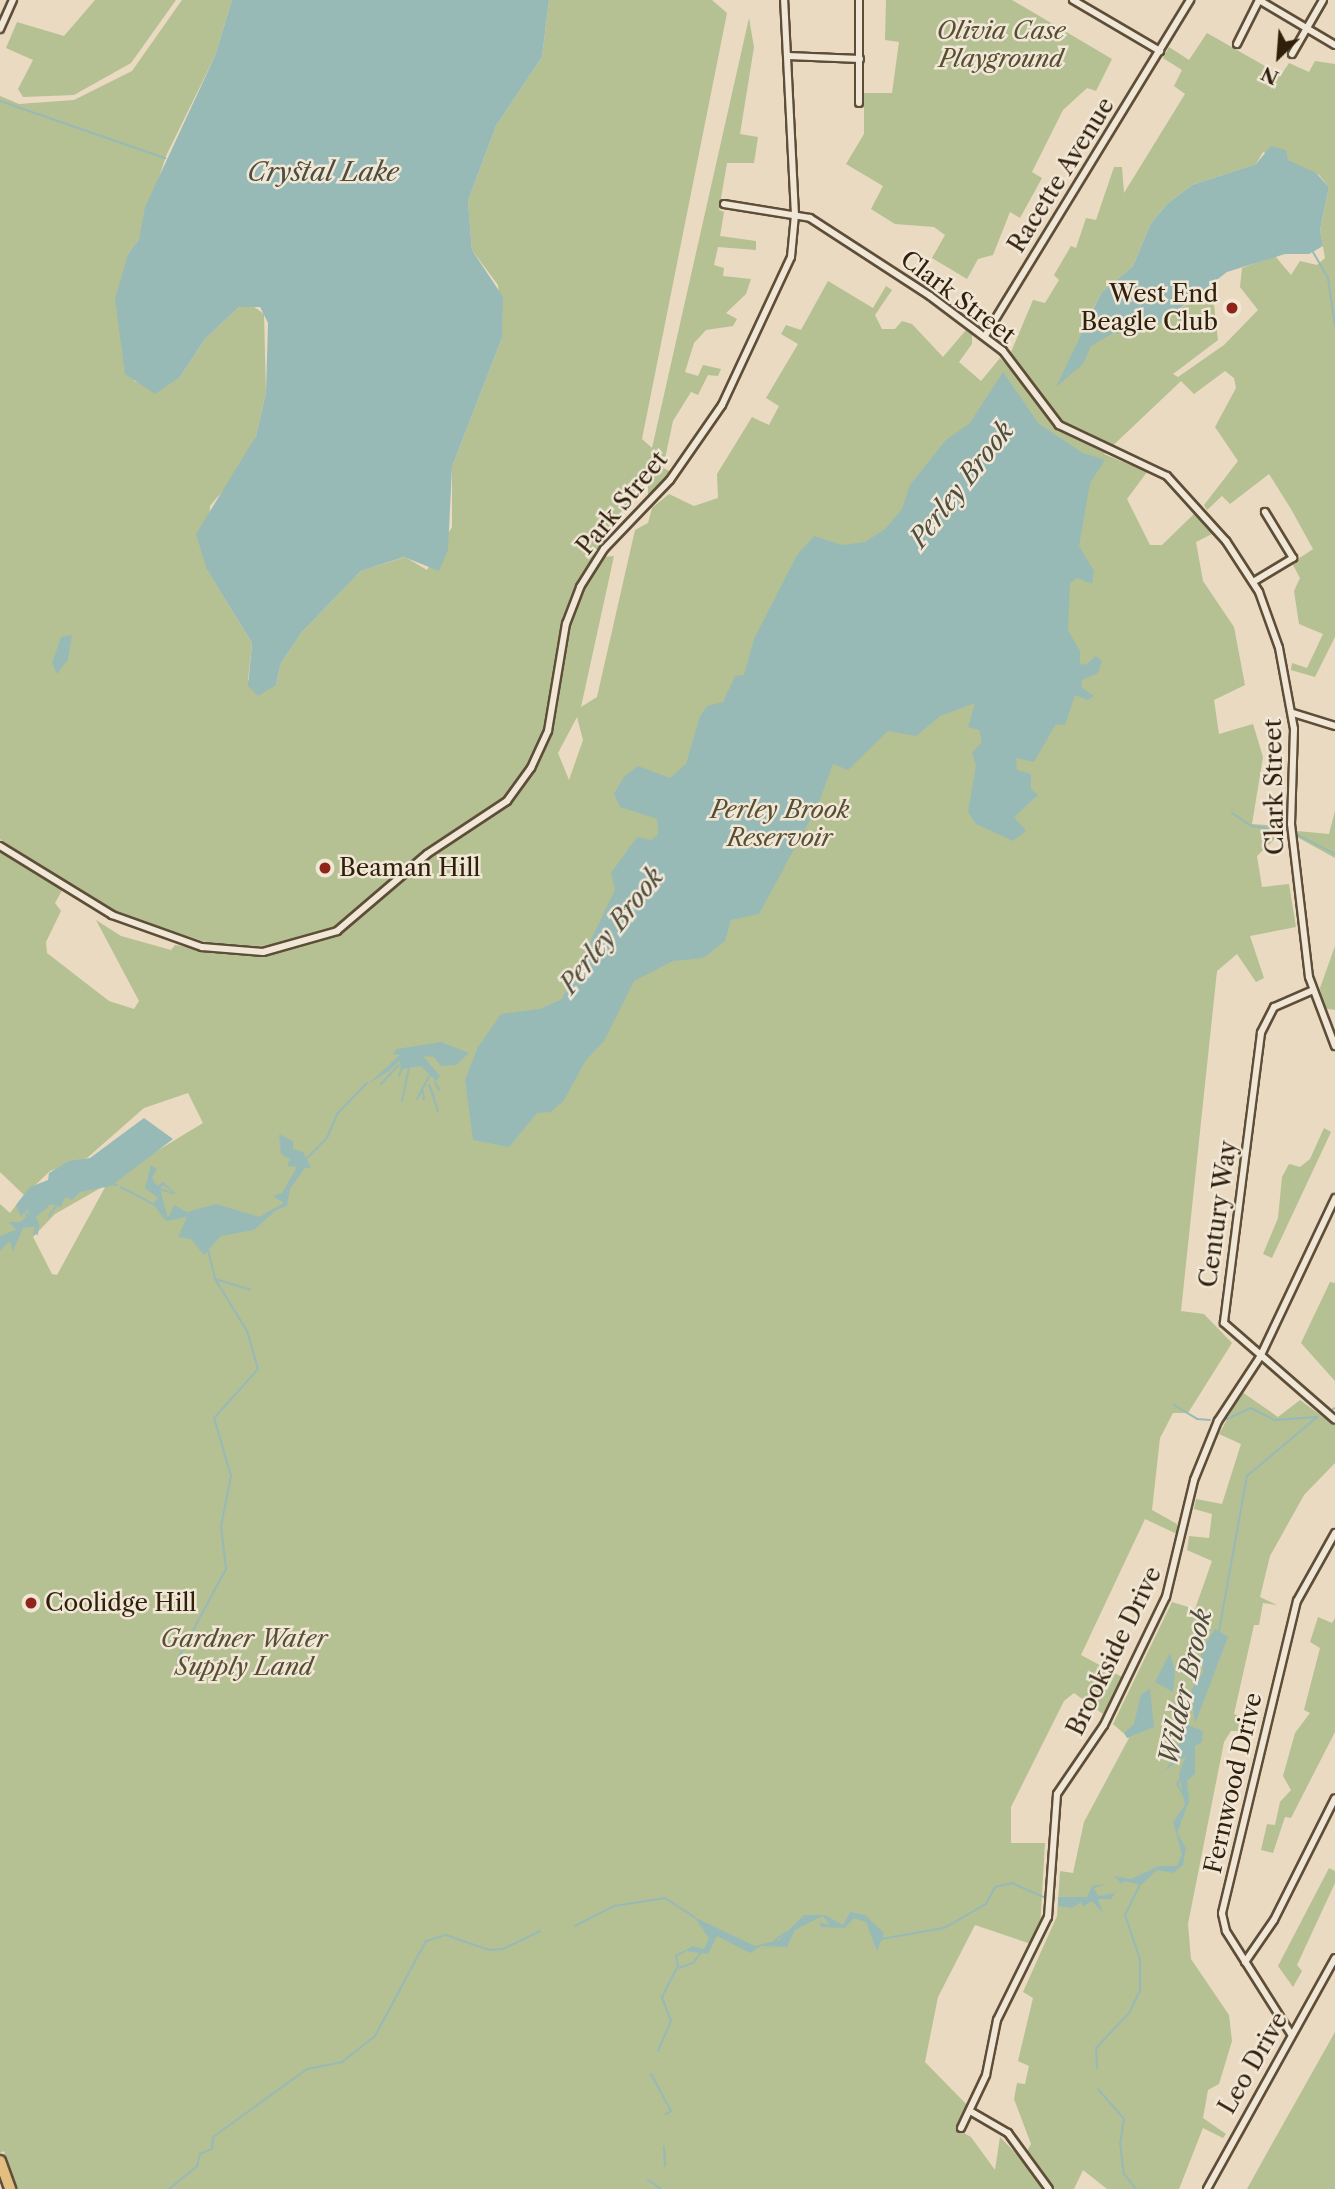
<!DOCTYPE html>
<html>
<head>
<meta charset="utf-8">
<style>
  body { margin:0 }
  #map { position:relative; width:1335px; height:2189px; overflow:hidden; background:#e9dac1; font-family:"Libre Caslon Text",serif }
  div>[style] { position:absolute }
  .green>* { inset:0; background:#b5c093 }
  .water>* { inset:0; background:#98bab7 }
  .stream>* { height:2px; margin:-1px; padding:0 1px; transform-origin:1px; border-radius:1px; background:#98bab7 }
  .roads { filter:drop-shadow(2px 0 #5e4e38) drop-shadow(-2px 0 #5e4e38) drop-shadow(0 2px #5e4e38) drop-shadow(0 -2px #5e4e38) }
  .minor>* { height:6px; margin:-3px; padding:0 3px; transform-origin:3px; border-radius:3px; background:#f1e7d7 }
  .highway>* { height:10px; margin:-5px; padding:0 5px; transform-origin:5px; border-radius:5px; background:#e4bd80 }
  .dots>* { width:19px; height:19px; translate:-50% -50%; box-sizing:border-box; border:4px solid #f1e7d7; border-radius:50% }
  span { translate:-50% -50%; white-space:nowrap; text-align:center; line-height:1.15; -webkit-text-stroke:5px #f1e7d7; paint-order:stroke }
  .park-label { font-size:24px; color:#584f33; font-style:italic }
  .street-label { font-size:24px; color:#301f0a }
  .poi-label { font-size:24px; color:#301f0a }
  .right { translate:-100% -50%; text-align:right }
  .left { translate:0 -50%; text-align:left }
  .water-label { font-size:26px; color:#4f4e3e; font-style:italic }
  .north { position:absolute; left:1244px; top:21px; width:70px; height:70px; -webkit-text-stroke:5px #f1e7d7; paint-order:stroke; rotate:205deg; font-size:19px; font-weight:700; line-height:28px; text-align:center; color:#301f0a }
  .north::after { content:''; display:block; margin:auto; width:24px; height:32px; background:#301f0a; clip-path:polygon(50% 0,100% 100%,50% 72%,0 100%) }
</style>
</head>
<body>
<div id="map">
  <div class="green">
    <i style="clip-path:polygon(95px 0,176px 0,131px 63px,74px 95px,23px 97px,18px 89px,33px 60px,6px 48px,17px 22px,64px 36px)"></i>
    <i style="clip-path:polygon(evenodd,182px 0,232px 0,215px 56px,166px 156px,139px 239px,128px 254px,134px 381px,145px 385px,180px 377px,205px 339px,239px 307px,249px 303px,264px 314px,266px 392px,256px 436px,236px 475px,210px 506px,207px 570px,252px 643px,248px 680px,276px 685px,281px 663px,302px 632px,361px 571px,405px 557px,427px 570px,452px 527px,452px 467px,502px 338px,498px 285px,472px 250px,468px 201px,496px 126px,542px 57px,549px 0,712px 0,727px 13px,642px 439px,652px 448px,749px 18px,754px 47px,740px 134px,758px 137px,754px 163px,727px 163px,719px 210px,724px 212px,720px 236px,756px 241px,756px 250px,718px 247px,714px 265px,724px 268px,723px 276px,751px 279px,746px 294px,726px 313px,737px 319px,733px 326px,706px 330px,694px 343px,685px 372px,698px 376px,703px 365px,721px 369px,718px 376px,708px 375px,698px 395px,691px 392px,673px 421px,663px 468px,674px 473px,648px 498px,648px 485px,620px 513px,572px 594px,559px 640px,546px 725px,550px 735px,568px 628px,588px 581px,603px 557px,614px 556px,581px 707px,597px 697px,635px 530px,648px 523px,652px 508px,669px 494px,694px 506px,718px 498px,717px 474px,752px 417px,769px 425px,779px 406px,766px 398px,798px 344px,781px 334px,786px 325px,801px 330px,828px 281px,873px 308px,886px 286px,892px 290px,875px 315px,882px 329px,895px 329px,902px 321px,912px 324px,943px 357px,966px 330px,972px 334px,972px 344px,959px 362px,981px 381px,1000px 358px,1006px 364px,1033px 300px,1045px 303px,1059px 280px,1054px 275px,1071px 246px,1076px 248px,1086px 218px,1096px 220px,1114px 167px,1122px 167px,1124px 193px,1185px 94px,1174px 86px,1182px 70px,1163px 58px,1169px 47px,1189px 60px,1207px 33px,1281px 75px,1289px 63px,1309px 72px,1315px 61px,1335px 64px,1335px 637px,1315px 677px,1291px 670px,1292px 663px,1307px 668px,1323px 634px,1299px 624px,1294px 591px,1300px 578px,1292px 563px,1313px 549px,1291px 509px,1269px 474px,1230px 504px,1222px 496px,1207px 510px,1204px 505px,1238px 461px,1215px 427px,1236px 388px,1234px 378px,1225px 371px,1194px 394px,1181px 381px,1104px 454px,1147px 472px,1127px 499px,1150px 545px,1162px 545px,1196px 512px,1212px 534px,1196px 542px,1203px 581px,1234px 627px,1245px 685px,1214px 700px,1219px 734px,1253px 724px,1263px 757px,1252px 824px,1278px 826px,1279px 835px,1257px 856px,1262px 887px,1289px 884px,1296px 927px,1250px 936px,1264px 978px,1256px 982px,1237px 954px,1217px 971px,1181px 1311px,1204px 1314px,1232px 1343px,1188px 1413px,1173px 1413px,1160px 1438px,1152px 1510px,1177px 1524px,1177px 1534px,1145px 1519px,1081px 1655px,1122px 1677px,1103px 1714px,1074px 1693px,1064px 1701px,1011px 1807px,1011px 1843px,1045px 1843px,1040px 1928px,1031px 1944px,975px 1925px,938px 1997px,925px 2062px,968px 2106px,957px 2129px,971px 2137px,995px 2170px,1000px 2137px,1022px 2160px,1031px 2144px,1014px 2099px,1017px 2083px,1025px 2084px,1029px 2066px,1018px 2061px,1033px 1998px,1023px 1992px,1057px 1916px,1060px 1871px,1073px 1873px,1084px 1822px,1129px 1738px,1113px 1724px,1172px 1602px,1195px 1609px,1212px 1561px,1187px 1550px,1189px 1536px,1209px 1538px,1212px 1514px,1194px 1509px,1196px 1499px,1222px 1504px,1241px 1444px,1219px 1434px,1242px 1392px,1278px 1417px,1300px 1400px,1335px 1426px,1335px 1463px,1304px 1495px,1270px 1556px,1260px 1597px,1277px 1605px,1263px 1603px,1259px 1625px,1254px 1625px,1234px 1714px,1243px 1718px,1239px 1731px,1231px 1731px,1224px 1742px,1188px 1924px,1191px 1959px,1229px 2015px,1232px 2041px,1219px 2084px,1208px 2090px,1203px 2118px,1226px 2134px,1223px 2138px,1203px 2128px,1179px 2189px,1107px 2189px,1083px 2170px,1074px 2189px,16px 2189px,4px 2151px,0 2153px,0 1204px,10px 1213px,24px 1195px,0 1172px,0 852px,13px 860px,18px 851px,0 839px,0 96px,19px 104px,74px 100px,132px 71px,182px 0,1263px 152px,1319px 175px,1329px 187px,1320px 230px,1325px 258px,1317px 265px,1300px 261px,1291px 275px,1275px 256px,1242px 268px,1240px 287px,1258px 310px,1224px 345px,1178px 377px,1173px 374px,1218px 340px,1214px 305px,1202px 293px,1165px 320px,1099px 320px,1081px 333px,1101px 293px,1133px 266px,1151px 223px,1167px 204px,1192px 185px,1256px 164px,1263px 152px,182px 0,577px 717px,583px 740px,569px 780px,558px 753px,577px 717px,182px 0,65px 885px,94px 905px,221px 947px,282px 945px,325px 929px,301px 947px,245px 956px,175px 945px,171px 950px,121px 936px,96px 920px,139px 1001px,134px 1009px,109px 1001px,47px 953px,46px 942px,61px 911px,55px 903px,65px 885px,182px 0,188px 1093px,203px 1123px,109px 1180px,57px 1275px,52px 1274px,33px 1237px,55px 1214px,104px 1186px,94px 1175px,34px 1214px,28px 1226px,31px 1205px,25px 1195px,50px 1171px,87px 1158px,144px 1108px,188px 1093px)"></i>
    <i style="clip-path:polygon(886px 0,1012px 0,1112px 59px,1096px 91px,1087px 88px,1063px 110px,1032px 172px,1042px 178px,1020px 218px,1010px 212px,993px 255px,978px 259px,967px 279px,932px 258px,945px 235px,934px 227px,895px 224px,871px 209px,883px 186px,846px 164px,864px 134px,864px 93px,892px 93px,899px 42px,885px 40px)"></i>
    <i style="clip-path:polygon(1335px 811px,1335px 858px,1297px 837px,1297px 831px,1329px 834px)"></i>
    <i style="clip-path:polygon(1335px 946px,1335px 1010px,1323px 1008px,1320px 988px)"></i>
    <i style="clip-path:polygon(1324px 1128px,1331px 1132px,1272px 1258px,1263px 1254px,1278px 1218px,1282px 1177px,1289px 1164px,1300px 1167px,1310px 1159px)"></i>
    <i style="clip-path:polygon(1330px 1282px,1335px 1283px,1335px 1381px,1301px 1343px)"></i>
    <i style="clip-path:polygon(1318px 1617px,1332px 1623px,1335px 1618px,1335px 1732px,1291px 1818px,1285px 1817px,1273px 1853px,1261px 1850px,1267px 1824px,1275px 1825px,1280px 1802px,1291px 1790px,1283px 1776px,1295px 1733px,1310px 1713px,1304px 1710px,1320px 1648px,1310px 1642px)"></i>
    <i style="clip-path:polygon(1329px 1868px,1335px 1871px,1335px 1883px,1297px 1965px,1302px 1971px,1293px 1987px,1278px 1966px)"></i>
    <i style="clip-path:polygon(1335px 2032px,1335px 2189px,1247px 2189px,1263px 2160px)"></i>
  </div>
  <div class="water">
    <i style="clip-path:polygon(232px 0,549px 0,542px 57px,496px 126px,468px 201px,472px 250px,503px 297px,502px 338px,452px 467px,448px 550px,439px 571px,404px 557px,361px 571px,302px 632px,281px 663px,276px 685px,258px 696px,248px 686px,252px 643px,207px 570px,196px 534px,256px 436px,266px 392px,268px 323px,260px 307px,239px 307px,205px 339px,180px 377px,155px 394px,125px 374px,115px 299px,128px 254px,139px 239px,145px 207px,215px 56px)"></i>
    <i style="clip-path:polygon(1271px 146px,1286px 150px,1288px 160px,1316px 173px,1329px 187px,1320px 230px,1323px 246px,1309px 254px,1285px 254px,1227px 272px,1165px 320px,1136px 335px,1113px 333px,1091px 346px,1083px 364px,1056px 387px,1101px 293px,1133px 266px,1151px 223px,1167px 204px,1192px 185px,1256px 164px)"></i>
    <i style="clip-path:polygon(1003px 372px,1039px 424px,1083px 453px,1105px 460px,1090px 483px,1079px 546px,1094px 571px,1092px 584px,1077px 578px,1070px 583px,1068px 630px,1080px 651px,1080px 663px,1086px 665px,1096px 656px,1102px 661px,1098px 673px,1082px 680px,1081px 687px,1094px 696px,1087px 700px,1075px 695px,1065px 725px,1056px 724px,1034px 762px,1016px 758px,1017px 770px,1031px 774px,1031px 789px,1038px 795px,1014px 817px,1026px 831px,1013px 841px,976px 824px,968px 812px,976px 765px,972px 753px,982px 742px,979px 730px,968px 727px,975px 703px,940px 716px,916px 736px,888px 731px,848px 770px,833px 764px,818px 805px,759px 914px,731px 920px,725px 941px,703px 958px,673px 961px,634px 981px,604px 1041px,586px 1060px,564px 1100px,551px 1112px,537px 1113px,509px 1147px,473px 1140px,465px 1080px,478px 1047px,501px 1014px,540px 1009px,562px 999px,615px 890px,611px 873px,637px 837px,651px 840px,658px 834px,657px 819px,620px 807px,614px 794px,624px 777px,638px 766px,670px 778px,686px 764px,700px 716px,707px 706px,723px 702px,735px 676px,744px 675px,754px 639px,797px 555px,814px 536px,842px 545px,865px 542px,885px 529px,902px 509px,910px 485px,946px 440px,970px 423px)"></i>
    <i style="clip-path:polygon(72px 635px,68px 660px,57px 674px,52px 663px,61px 637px)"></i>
    <i style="clip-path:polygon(441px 1042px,469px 1053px,456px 1065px,441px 1066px,434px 1057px,423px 1056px,440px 1076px,436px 1081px,421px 1066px,402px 1069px,399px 1061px,389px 1071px,368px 1084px,400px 1055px,393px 1054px,397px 1049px)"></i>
    <i style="clip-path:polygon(144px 1118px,173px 1139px,111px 1186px,80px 1192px,72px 1200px,65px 1197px,61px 1207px,51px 1204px,36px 1217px,40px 1226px,23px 1228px,13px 1251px,10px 1241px,0 1251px,0 1236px,16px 1230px,9px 1222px,21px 1222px,29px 1213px,27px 1209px,21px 1217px,16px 1205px,30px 1187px,48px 1180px,49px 1173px,69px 1161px,90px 1158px)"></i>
    <i style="clip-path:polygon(279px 1134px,293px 1141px,293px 1149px,303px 1152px,311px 1168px,305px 1168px,290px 1189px,287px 1206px,276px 1210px,254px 1230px,221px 1236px,204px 1255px,191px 1239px,178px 1237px,187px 1217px,166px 1221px,153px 1204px,158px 1198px,145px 1188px,151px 1165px,157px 1169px,152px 1178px,157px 1186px,163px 1182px,179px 1196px,163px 1185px,160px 1189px,168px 1218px,174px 1205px,187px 1212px,216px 1204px,259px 1217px,284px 1203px,273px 1196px,282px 1193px,297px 1167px,287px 1166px,290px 1159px,281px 1154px)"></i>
    <i style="clip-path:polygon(1215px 1629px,1228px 1637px,1195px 1724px,1191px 1690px,1203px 1673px,1201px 1651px)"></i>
    <i style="clip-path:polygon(1170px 1653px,1175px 1672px,1173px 1692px,1155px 1682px)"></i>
    <i style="clip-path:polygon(1150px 1689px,1154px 1727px,1127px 1738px,1124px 1733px,1134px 1724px,1141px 1694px)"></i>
    <i style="clip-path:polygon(1185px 1724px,1203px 1731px,1202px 1742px,1195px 1746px,1195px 1774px,1187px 1781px,1189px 1801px,1177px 1833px,1186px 1848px,1183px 1865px,1173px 1873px,1157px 1870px,1141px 1885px,1124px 1881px,1111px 1899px,1098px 1899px,1103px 1913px,1092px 1901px,1083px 1907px,1081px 1902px,1072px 1908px,1058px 1906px,1058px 1897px,1087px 1897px,1092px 1886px,1107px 1884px,1094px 1888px,1098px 1896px,1115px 1893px,1122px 1884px,1114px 1876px,1131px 1879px,1159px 1866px,1177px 1866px,1182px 1854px,1173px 1822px,1185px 1805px,1179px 1773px,1186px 1756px,1165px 1770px,1177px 1753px,1169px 1749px,1179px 1744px)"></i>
    <i style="clip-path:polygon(850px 1912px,865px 1915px,884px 1933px,877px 1951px,866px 1922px,854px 1918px,845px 1928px,821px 1927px,819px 1922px,830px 1925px,823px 1916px,795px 1930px,787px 1947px,761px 1946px,750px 1953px,717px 1936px,708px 1954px,685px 1951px,692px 1946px,704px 1949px,709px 1938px,694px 1917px,755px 1946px,779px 1940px,804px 1915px,825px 1915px,843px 1925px)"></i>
  </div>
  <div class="stream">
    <i style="left:0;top:101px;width:175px;rotate:19.1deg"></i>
    <i style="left:1313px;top:252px;width:30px;rotate:60deg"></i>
    <i style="left:1328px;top:278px;width:49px;rotate:81.7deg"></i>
    <i style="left:1232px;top:813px;width:23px;rotate:34deg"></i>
    <i style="left:1251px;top:826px;width:34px;rotate:8deg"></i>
    <i style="left:1298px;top:835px;width:42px;rotate:27.2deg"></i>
    <i style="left:399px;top:1076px;width:9px;rotate:-72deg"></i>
    <i style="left:435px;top:1082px;width:9px;rotate:63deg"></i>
    <i style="left:381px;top:1084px;width:26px;rotate:-47deg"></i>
    <i style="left:429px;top:1085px;width:13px;rotate:67deg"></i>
    <i style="left:431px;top:1090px;width:23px;rotate:72deg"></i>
    <i style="left:423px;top:1091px;width:9px;rotate:84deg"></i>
    <i style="left:417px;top:1099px;width:26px;rotate:-62deg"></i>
    <i style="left:402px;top:1101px;width:33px;rotate:-78deg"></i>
    <i style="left:306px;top:1159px;width:30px;rotate:-45deg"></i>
    <i style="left:327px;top:1138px;width:26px;rotate:-67deg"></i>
    <i style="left:337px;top:1114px;width:43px;rotate:-45.9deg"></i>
    <i style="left:113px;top:1184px;width:4px;rotate:14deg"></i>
    <i style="left:121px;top:1187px;width:36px;rotate:28deg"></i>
    <i style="left:159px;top:1189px;width:15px;rotate:16deg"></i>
    <i style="left:25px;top:1212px;width:4px;rotate:56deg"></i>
    <i style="left:49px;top:1216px;width:12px;rotate:-55deg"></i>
    <i style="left:34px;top:1234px;width:8px;rotate:-76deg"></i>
    <i style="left:37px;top:1234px;width:8px;rotate:-83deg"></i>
    <i style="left:208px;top:1250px;width:30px;rotate:76deg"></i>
    <i style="left:215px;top:1279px;width:37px;rotate:17deg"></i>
    <i style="left:1174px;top:1405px;width:27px;rotate:31deg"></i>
    <i style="left:1197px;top:1419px;width:13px;rotate:4deg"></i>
    <i style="left:1333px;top:1409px;width:2px;rotate:-27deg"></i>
    <i style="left:1227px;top:1419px;width:26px;rotate:-25deg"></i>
    <i style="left:1251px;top:1408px;width:27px;rotate:27deg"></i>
    <i style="left:1275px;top:1420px;width:41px;rotate:-4.2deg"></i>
    <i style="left:1219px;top:1631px;width:158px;rotate:-79.8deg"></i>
    <i style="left:1247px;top:1476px;width:92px;rotate:-40.1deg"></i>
    <i style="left:177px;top:1660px;width:103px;rotate:-61.7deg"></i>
    <i style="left:226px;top:1569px;width:43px;rotate:-96.6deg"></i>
    <i style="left:221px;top:1526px;width:51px;rotate:-78.7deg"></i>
    <i style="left:231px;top:1476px;width:60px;rotate:-106.3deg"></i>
    <i style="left:214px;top:1418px;width:66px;rotate:-48.1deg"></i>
    <i style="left:258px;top:1369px;width:40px;rotate:-106deg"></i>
    <i style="left:247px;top:1331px;width:61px;rotate:-121.6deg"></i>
    <i style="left:1182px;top:1776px;width:9px;rotate:122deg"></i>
    <i style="left:1177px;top:1784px;width:16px;rotate:60deg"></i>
    <i style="left:575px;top:1926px;width:44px;rotate:-27.1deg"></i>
    <i style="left:614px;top:1906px;width:52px;rotate:-8.9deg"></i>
    <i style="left:665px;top:1898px;width:35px;rotate:33deg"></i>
    <i style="left:881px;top:1939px;width:64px;rotate:-9.9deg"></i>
    <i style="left:944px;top:1928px;width:48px;rotate:-29.7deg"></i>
    <i style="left:986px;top:1904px;width:19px;rotate:-62deg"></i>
    <i style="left:995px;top:1887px;width:17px;rotate:-13deg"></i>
    <i style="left:1012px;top:1883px;width:36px;rotate:24deg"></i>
    <i style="left:775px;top:1940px;width:14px;rotate:-34deg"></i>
    <i style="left:679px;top:1968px;width:15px;rotate:-20deg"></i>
    <i style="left:693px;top:1963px;width:15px;rotate:-53deg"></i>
    <i style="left:658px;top:2051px;width:33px;rotate:-67deg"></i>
    <i style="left:671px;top:2021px;width:26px;rotate:-111deg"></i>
    <i style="left:662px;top:1997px;width:35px;rotate:-63deg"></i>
    <i style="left:678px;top:1966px;width:10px;rotate:-101deg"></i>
    <i style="left:676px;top:1956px;width:10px;rotate:-29deg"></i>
    <i style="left:1097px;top:2068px;width:20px;rotate:-93deg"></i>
    <i style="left:1096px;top:2048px;width:48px;rotate:-46.7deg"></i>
    <i style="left:1129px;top:2013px;width:25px;rotate:-64deg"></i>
    <i style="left:1140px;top:1990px;width:31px;rotate:-90deg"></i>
    <i style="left:1140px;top:1959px;width:46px;rotate:-108.8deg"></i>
    <i style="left:1125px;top:1915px;width:34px;rotate:-64deg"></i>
    <i style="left:651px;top:2074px;width:42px;rotate:61.6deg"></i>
    <i style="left:671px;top:2111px;width:6px;rotate:149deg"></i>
    <i style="left:1098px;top:2089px;width:40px;rotate:49deg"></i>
    <i style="left:1124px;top:2119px;width:24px;rotate:99deg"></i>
    <i style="left:1120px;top:2143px;width:31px;rotate:83deg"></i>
    <i style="left:1124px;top:2174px;width:19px;rotate:51deg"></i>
    <i style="left:664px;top:2147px;width:19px;rotate:87deg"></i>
    <i style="left:648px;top:2180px;width:16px;rotate:35deg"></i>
    <i style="left:169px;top:2189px;width:36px;rotate:-39deg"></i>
    <i style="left:197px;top:2166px;width:12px;rotate:-76deg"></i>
    <i style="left:200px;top:2154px;width:13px;rotate:-23deg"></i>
    <i style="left:212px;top:2149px;width:12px;rotate:-85deg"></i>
    <i style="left:213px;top:2137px;width:116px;rotate:-35.9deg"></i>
    <i style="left:307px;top:2069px;width:36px;rotate:-11deg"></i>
    <i style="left:342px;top:2062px;width:42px;rotate:-38.2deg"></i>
    <i style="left:375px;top:2036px;width:108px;rotate:-61.8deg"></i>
    <i style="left:426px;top:1941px;width:21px;rotate:-17deg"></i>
    <i style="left:446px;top:1935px;width:46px;rotate:19.2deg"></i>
    <i style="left:489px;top:1950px;width:14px;rotate:-4deg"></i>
    <i style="left:503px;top:1949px;width:41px;rotate:-25.9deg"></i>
  </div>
  <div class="roads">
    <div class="minor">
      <i style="left:859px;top:0;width:103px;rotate:90deg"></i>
      <i style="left:1073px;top:0;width:101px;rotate:30.4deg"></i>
      <i style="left:1259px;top:0;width:88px;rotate:30.6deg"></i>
      <i style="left:0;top:29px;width:32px;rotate:-66deg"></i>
      <i style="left:1237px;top:44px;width:49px;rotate:-63.4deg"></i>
      <i style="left:1292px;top:54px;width:62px;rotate:-60.1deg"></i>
      <i style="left:788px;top:56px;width:72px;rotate:2.4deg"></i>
      <i style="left:724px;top:204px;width:87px;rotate:9.2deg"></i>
      <i style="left:810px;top:218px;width:143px;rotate:33deg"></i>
      <i style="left:930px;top:296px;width:91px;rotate:37deg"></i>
      <i style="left:1003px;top:351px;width:93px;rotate:52.9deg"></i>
      <i style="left:1059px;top:425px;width:119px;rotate:25.3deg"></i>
      <i style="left:1167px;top:476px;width:88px;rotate:47.8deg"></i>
      <i style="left:1226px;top:541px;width:61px;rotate:57.1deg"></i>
      <i style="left:1259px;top:592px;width:59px;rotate:70.3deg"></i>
      <i style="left:1279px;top:648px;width:82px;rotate:79.5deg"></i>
      <i style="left:1294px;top:729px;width:95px;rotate:91.8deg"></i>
      <i style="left:1291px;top:824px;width:154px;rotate:83.3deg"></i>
      <i style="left:1309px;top:977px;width:74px;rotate:69.4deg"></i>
      <i style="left:985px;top:336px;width:394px;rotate:-58.6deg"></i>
      <i style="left:1253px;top:582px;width:47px;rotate:-31deg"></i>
      <i style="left:1293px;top:558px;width:54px;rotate:-121.3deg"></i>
      <i style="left:1293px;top:713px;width:44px;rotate:17.2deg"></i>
      <i style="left:0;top:846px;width:132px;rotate:31.6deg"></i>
      <i style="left:112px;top:915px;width:96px;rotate:19.6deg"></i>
      <i style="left:202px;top:947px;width:61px;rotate:4.7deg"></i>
      <i style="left:263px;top:952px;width:77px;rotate:-15.8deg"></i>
      <i style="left:337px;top:931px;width:118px;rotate:-40.5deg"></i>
      <i style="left:427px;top:854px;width:96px;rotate:-33.5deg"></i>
      <i style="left:507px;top:801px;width:41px;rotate:-54deg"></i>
      <i style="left:531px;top:768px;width:41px;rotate:-65.3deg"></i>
      <i style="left:548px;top:731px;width:109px;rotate:-80.5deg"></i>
      <i style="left:566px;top:624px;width:40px;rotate:-69deg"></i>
      <i style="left:580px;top:587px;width:45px;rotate:-57.7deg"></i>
      <i style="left:604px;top:549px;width:95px;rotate:-46.3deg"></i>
      <i style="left:670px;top:480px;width:91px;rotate:-55.3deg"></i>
      <i style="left:722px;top:405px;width:163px;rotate:-65deg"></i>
      <i style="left:791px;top:257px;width:42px;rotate:-84.6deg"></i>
      <i style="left:795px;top:215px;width:215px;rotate:-92.9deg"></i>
      <i style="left:1311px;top:991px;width:40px;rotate:156.6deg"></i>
      <i style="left:1274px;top:1007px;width:29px;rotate:117deg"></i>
      <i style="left:1261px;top:1033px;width:292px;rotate:97.3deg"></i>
      <i style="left:1224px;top:1323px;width:147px;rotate:41.1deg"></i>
      <i style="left:1245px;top:1962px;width:51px;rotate:-55.4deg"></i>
      <i style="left:1274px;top:1920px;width:136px;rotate:-63.4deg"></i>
      <i style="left:1291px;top:2034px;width:122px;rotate:-122.3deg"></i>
      <i style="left:1226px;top:1931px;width:18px;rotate:-103deg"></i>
      <i style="left:1222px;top:1913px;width:321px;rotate:-76.5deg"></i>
      <i style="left:1297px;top:1601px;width:78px;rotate:-60.8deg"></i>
      <i style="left:970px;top:2111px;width:44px;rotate:30.1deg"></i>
      <i style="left:1008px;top:2133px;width:69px;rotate:53.8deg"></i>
      <i style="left:961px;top:2128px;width:59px;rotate:-64.7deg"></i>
      <i style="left:986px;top:2075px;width:56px;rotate:-78.7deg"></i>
      <i style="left:997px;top:2020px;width:115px;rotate:-63.7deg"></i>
      <i style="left:1048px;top:1917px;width:123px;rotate:-85.8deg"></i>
      <i style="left:1057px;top:1794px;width:83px;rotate:-55.7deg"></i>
      <i style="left:1104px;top:1725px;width:142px;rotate:-64.2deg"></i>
      <i style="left:1166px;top:1597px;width:120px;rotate:-76.5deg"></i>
      <i style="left:1194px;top:1480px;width:64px;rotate:-67.9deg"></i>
      <i style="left:1218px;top:1421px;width:77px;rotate:-56.7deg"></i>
      <i style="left:1260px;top:1357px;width:176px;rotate:-64.7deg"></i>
      <i style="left:1207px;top:2189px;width:264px;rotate:-61deg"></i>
    </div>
    <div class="highway">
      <i style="left:0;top:2161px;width:30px;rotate:70deg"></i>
    </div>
  </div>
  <div class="dots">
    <i style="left:1232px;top:308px;background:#8f2418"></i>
    <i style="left:325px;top:868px;background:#8f2418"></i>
    <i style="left:31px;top:1603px;background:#8f2418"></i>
  </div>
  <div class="park-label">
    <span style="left:1001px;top:45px">Olivia Case<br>Playground</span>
    <span style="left:780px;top:824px">Perley Brook<br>Reservoir</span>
    <span style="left:244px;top:1653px">Gardner Water<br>Supply Land</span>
  </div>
  <div class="street-label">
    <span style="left:1061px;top:175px;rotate:-58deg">Racette Avenue</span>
    <span style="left:958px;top:297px;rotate:37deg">Clark Street</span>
    <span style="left:622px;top:503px;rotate:-50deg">Park Street</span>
    <span style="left:1274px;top:787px;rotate:-91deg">Clark Street</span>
    <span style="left:1218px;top:1214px;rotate:-82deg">Century Way</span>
    <span style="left:1114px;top:1651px;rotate:-64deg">Brookside Drive</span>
    <span style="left:1233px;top:1783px;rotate:-77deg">Fernwood Drive</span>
    <span style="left:1253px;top:2063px;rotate:-60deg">Leo Drive</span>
  </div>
  <div class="poi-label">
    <span class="right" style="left:1218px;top:308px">West End<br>Beagle Club</span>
    <span class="left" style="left:339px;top:868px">Beaman Hill</span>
    <span class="left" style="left:45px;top:1603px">Coolidge Hill</span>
  </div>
  <div class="water-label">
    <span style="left:323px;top:173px">Crystal Lake</span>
    <span style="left:962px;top:485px;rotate:-52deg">Perley Brook</span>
    <span style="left:612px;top:931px;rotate:-52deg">Perley Brook</span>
    <span style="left:1186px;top:1687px;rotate:-77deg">Wilder Brook</span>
  </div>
  <div class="north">N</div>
</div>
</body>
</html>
